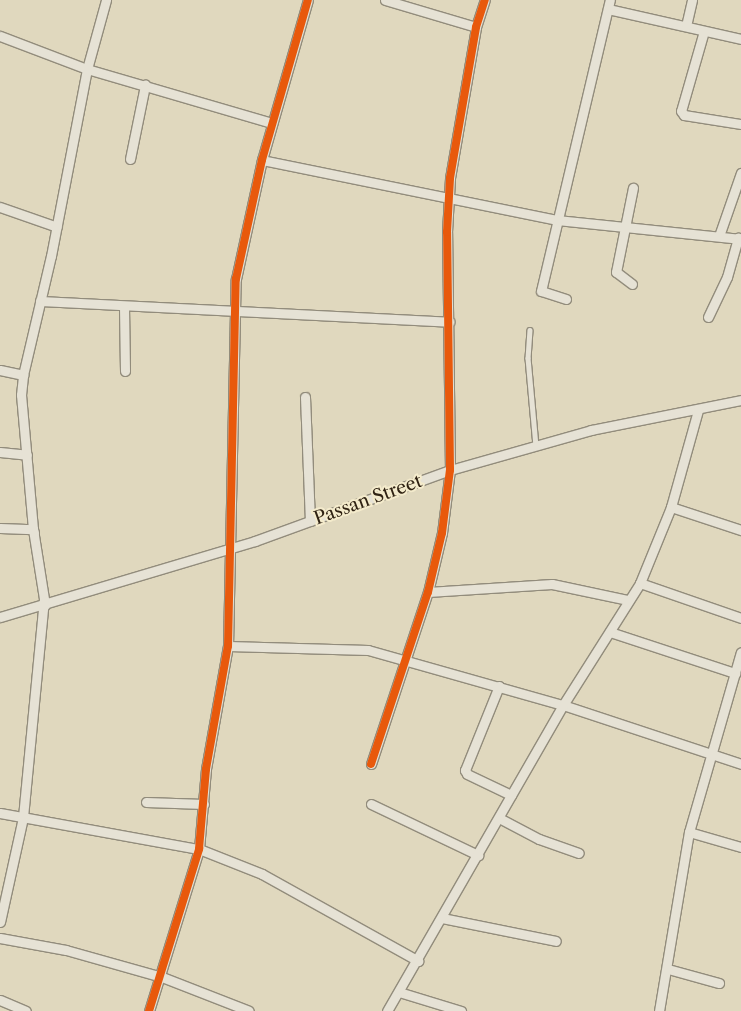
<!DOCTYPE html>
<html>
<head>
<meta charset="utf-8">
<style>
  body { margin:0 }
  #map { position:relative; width:741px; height:1011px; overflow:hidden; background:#e0d8be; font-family:"Libre Caslon Text",serif }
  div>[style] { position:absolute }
  .roads { filter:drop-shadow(1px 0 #928c7c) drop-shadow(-1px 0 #928c7c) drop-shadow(0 1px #928c7c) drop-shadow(0 -1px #928c7c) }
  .lane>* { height:4.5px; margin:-2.25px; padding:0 2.25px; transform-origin:2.25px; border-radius:2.25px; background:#e6e2d5 }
  .street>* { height:9px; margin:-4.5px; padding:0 4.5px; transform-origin:4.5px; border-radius:4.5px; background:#e6e2d5 }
  .cycleway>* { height:8px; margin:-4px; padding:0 4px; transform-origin:4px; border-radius:4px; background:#e8590c }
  span { translate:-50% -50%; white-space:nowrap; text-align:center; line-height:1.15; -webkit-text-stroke:4px #f4ebcc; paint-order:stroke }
  .street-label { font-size:18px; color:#2f2213 }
</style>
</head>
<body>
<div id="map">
  <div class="roads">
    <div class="lane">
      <i style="left:530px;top:330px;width:28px;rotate:94deg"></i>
      <i style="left:528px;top:358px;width:88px;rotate:84.8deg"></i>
    </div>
    <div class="street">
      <i style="left:385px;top:0;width:95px;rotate:16.5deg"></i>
      <i style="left:608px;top:9px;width:136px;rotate:12.7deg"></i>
      <i style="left:686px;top:26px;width:27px;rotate:-77deg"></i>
      <i style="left:704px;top:31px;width:83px;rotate:106deg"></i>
      <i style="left:681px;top:111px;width:5px;rotate:53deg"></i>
      <i style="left:684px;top:115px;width:58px;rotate:9deg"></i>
      <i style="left:0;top:36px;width:93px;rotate:20.8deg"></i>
      <i style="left:87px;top:69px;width:193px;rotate:16.3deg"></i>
      <i style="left:130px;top:159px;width:76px;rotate:-78.5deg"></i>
      <i style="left:262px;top:160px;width:301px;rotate:11.5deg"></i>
      <i style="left:557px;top:220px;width:185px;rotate:5.9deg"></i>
      <i style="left:0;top:207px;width:60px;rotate:19.3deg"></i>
      <i style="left:719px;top:236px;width:67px;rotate:-70.8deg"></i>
      <i style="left:632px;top:284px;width:20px;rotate:-143deg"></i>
      <i style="left:616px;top:272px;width:86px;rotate:-78.6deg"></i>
      <i style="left:566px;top:299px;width:26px;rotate:-162deg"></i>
      <i style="left:541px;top:291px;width:299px;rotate:-76.7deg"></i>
      <i style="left:40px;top:301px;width:410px;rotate:2.9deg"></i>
      <i style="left:124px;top:307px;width:64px;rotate:89.1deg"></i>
      <i style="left:708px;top:317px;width:44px;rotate:-64.6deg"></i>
      <i style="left:727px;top:277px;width:41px;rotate:-74.2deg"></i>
      <i style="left:0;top:370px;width:24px;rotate:12deg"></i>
      <i style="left:305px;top:397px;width:124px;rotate:87.7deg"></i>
      <i style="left:0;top:452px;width:27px;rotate:6deg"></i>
      <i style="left:671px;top:507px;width:74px;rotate:18.2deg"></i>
      <i style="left:0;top:528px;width:33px;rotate:2deg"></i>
      <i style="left:33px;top:529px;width:4px;rotate:76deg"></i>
      <i style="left:640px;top:583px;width:107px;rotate:19.1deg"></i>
      <i style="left:428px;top:592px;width:124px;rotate:-3.7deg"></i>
      <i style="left:552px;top:584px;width:78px;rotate:11.9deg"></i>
      <i style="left:45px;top:605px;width:77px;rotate:-99deg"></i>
      <i style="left:33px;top:529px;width:135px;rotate:-95.1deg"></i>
      <i style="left:21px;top:395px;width:20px;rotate:-84deg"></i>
      <i style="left:23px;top:375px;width:122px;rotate:-76.8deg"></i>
      <i style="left:51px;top:256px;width:190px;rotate:-79.1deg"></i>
      <i style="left:87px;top:69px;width:72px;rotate:-74.6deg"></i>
      <i style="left:0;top:617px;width:266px;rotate:-16.6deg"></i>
      <i style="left:255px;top:541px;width:208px;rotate:-20deg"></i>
      <i style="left:450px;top:470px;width:147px;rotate:-15.8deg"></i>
      <i style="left:591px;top:430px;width:153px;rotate:-11.3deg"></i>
      <i style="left:610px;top:632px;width:132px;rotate:18.2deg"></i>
      <i style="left:228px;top:646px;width:140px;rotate:1.6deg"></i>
      <i style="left:368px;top:650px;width:203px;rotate:15.8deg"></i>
      <i style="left:563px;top:705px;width:188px;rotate:18.3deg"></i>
      <i style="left:499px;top:686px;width:91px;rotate:112deg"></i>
      <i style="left:465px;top:770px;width:4px;rotate:63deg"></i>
      <i style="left:467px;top:774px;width:49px;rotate:25.5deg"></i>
      <i style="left:371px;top:764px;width:181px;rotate:-71.7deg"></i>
      <i style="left:428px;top:592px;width:61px;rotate:-76.7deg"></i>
      <i style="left:442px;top:533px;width:64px;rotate:-82.8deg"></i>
      <i style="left:450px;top:470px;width:238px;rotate:-90.7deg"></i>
      <i style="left:447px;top:232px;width:54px;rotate:-86.8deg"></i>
      <i style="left:450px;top:178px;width:153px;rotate:-80.2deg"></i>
      <i style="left:476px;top:27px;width:28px;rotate:-72deg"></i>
      <i style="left:146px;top:802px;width:58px;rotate:2deg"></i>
      <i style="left:371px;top:804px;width:119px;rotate:25.5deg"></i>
      <i style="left:0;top:813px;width:202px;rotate:10.3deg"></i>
      <i style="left:199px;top:849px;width:68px;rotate:21.6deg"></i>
      <i style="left:262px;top:874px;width:179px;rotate:29.1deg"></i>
      <i style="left:499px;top:818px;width:45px;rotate:27.7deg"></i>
      <i style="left:539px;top:839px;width:42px;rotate:19.3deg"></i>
      <i style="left:689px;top:832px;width:54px;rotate:16.1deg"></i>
      <i style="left:442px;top:918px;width:116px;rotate:11.4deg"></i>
      <i style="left:0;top:922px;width:107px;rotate:-77.6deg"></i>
      <i style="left:23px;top:817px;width:218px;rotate:-84.5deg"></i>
      <i style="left:0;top:938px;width:67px;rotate:10.3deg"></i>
      <i style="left:66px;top:950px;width:100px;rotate:15.7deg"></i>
      <i style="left:162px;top:977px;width:93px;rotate:21.3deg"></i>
      <i style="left:668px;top:969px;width:53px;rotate:15.4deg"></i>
      <i style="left:399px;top:992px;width:65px;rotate:17deg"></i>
      <i style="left:0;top:1000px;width:28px;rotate:23deg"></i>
      <i style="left:149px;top:1011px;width:170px;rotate:-72.8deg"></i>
      <i style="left:199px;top:849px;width:80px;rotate:-85deg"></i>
      <i style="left:206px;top:769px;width:125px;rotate:-79.9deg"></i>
      <i style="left:228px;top:646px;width:367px;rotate:-88.8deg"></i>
      <i style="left:236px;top:279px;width:122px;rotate:-77.7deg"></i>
      <i style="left:262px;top:160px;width:166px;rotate:-74deg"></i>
      <i style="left:387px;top:1011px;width:353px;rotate:-60.1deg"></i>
      <i style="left:563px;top:705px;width:144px;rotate:-57.7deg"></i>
      <i style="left:640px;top:583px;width:82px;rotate:-67.8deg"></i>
      <i style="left:671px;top:507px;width:101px;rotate:-74.4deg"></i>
      <i style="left:659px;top:1011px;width:181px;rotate:-80.5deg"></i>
      <i style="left:689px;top:832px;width:187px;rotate:-73.9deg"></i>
    </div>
  </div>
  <div class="cycleway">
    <i style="left:371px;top:764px;width:181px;rotate:-71.7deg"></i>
    <i style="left:428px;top:592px;width:61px;rotate:-76.7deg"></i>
    <i style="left:442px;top:533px;width:64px;rotate:-82.8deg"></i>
    <i style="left:450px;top:470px;width:238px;rotate:-90.7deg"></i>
    <i style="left:447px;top:232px;width:54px;rotate:-86.8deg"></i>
    <i style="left:450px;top:178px;width:153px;rotate:-80.2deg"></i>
    <i style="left:476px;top:27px;width:28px;rotate:-72deg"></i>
    <i style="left:149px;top:1011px;width:170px;rotate:-72.8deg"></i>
    <i style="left:199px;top:849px;width:80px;rotate:-85deg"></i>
    <i style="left:206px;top:769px;width:125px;rotate:-79.9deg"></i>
    <i style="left:228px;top:646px;width:367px;rotate:-88.8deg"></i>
    <i style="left:236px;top:279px;width:122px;rotate:-77.7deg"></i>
    <i style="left:262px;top:160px;width:166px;rotate:-74deg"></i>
  </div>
  <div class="street-label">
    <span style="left:368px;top:500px;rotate:-20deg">Passan Street</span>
  </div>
</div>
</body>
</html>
